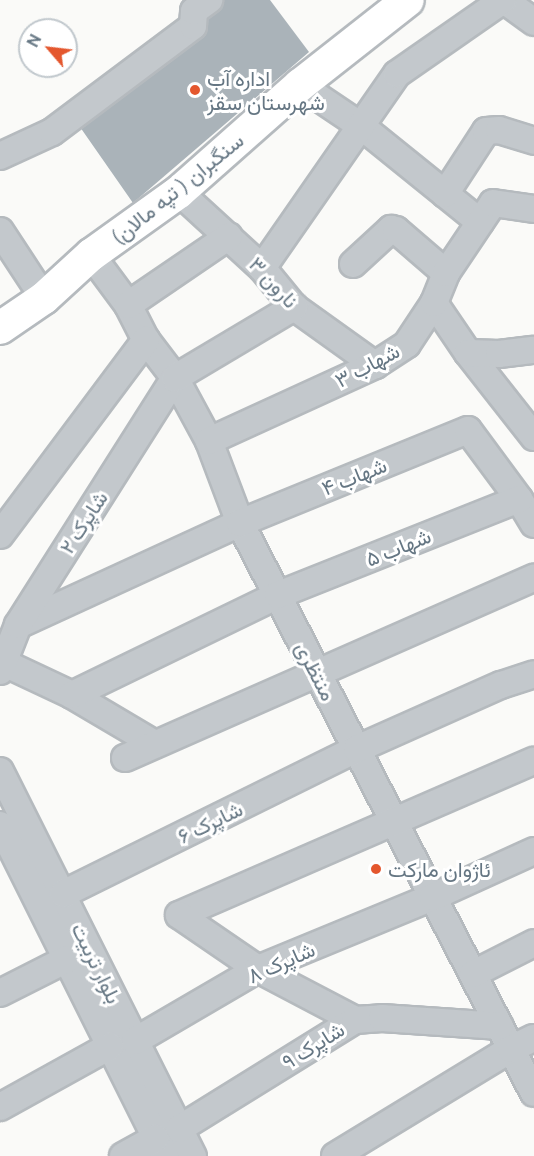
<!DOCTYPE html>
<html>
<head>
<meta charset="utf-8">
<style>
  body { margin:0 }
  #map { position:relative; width:534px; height:1156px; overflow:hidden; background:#fafaf8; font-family:Ubuntu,Vazirmatn,sans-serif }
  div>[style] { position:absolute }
  .building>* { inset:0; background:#aab3b9 }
  .roads { filter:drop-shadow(2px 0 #b5babe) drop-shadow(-2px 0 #b5babe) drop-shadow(0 2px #b5babe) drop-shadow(0 -2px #b5babe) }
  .minor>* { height:26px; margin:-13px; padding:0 13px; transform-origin:13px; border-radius:13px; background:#c3c8cc }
  .major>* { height:32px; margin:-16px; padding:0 16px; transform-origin:16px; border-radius:16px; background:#fff }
  .dots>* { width:16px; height:16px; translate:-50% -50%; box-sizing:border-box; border:3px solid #fff; border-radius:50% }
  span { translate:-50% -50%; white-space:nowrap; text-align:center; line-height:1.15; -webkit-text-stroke:6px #fff; paint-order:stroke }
  .poi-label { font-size:21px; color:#657683 }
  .left { translate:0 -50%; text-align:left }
  .street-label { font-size:21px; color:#657683 }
  .north { position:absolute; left:18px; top:18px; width:60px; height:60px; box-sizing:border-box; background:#fff; border:2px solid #c1c8cd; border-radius:50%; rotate:298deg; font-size:16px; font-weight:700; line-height:24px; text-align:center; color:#657683 }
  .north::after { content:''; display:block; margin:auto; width:21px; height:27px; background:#e4572e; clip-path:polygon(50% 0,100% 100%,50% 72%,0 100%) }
</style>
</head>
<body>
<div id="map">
  <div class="building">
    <i style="clip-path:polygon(217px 0,270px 0,309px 52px,133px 203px,80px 127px,202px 26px,197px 16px)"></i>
  </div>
  <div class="roads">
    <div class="minor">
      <i style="left:504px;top:0;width:37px;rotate:36deg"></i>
      <i style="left:300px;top:85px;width:73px;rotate:33.9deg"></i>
      <i style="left:361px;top:126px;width:153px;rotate:38.9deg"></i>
      <i style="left:0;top:156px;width:57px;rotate:-24.8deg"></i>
      <i style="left:52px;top:132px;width:176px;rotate:-36.9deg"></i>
      <i style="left:193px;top:26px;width:15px;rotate:-86deg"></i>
      <i style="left:194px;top:11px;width:19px;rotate:-36deg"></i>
      <i style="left:179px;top:192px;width:113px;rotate:42.5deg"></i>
      <i style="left:262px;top:268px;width:50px;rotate:50.6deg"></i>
      <i style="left:294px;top:307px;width:100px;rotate:35.6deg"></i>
      <i style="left:445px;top:194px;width:75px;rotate:-56.9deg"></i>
      <i style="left:486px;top:131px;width:13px;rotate:-4deg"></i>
      <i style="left:499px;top:130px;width:37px;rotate:17deg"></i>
      <i style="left:0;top:231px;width:80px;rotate:56.7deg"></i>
      <i style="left:91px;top:255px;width:62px;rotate:53.5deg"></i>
      <i style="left:128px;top:305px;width:39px;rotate:63deg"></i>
      <i style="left:146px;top:340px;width:48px;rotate:52.7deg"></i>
      <i style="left:175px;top:378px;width:72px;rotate:61.6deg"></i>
      <i style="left:209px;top:441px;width:88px;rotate:69.3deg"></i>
      <i style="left:240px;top:523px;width:641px;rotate:62.72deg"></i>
      <i style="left:353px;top:264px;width:52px;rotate:-42.6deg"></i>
      <i style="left:391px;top:229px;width:5px;rotate:11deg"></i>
      <i style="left:396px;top:230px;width:66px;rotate:40.7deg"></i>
      <i style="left:262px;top:268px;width:236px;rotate:-55.2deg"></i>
      <i style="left:397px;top:74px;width:129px;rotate:-34.9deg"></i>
      <i style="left:434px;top:303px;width:60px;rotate:55.8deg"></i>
      <i style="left:468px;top:353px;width:107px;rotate:51.8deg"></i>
      <i style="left:128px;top:305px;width:122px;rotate:-34.3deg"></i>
      <i style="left:468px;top:353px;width:31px;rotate:2deg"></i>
      <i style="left:499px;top:354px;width:35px;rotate:-7deg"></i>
      <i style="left:209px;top:441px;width:183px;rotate:-24.6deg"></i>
      <i style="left:375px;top:365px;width:38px;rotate:-33deg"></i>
      <i style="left:407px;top:344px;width:49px;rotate:-56.6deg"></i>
      <i style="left:434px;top:303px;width:32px;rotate:-68deg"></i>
      <i style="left:446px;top:273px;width:84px;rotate:-56.1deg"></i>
      <i style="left:493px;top:203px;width:41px;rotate:8.3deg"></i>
      <i style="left:0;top:535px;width:244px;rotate:-53.2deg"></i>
      <i style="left:18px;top:625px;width:244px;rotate:-24.7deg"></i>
      <i style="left:240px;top:523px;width:246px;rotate:-22.2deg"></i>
      <i style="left:468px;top:430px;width:86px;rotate:53.5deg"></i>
      <i style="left:519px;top:499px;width:29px;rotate:59deg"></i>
      <i style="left:2px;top:662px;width:77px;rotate:25.2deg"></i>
      <i style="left:72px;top:695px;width:96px;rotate:30.6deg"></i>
      <i style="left:0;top:671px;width:49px;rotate:-68.6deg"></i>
      <i style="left:18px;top:625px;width:293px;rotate:-57.6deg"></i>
      <i style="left:175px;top:378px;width:139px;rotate:-30.8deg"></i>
      <i style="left:72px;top:695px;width:229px;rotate:-25.9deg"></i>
      <i style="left:278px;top:595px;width:259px;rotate:-21.7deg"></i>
      <i style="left:125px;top:758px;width:447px;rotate:-23.8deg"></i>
      <i style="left:0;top:771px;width:431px;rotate:63.4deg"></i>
      <i style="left:0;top:825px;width:370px;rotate:63.5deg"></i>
      <i style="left:63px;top:894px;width:328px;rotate:-26.3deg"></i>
      <i style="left:357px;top:749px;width:158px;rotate:-24deg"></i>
      <i style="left:501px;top:685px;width:35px;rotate:-18deg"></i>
      <i style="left:179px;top:915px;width:387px;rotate:-23.5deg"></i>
      <i style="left:179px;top:915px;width:96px;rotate:34.4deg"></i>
      <i style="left:258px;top:969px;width:110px;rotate:27.7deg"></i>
      <i style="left:473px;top:974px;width:68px;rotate:-26.9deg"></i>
      <i style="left:0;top:993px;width:75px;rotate:-26.9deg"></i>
      <i style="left:135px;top:1041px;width:143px;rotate:-30.3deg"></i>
      <i style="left:258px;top:969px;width:189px;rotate:-22.4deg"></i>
      <i style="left:433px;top:897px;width:111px;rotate:-24.5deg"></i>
      <i style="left:0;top:1107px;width:126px;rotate:-29deg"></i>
      <i style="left:179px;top:1129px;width:207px;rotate:-31.8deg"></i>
      <i style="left:355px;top:1020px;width:27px;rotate:-4deg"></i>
      <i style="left:382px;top:1018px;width:118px;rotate:3.9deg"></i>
      <i style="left:123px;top:1156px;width:37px;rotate:-29deg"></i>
      <i style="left:335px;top:1156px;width:206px;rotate:-31.3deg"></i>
      <i style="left:511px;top:1049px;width:25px;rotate:-26deg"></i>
    </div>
    <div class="major">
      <i style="left:0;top:328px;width:53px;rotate:-34.3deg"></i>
      <i style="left:44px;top:298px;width:64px;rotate:-42.5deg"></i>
      <i style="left:91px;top:255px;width:108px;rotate:-35.6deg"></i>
      <i style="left:179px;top:192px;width:162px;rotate:-41.5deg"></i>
      <i style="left:300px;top:85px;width:137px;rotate:-38.2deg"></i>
    </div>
  </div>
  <div class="dots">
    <i style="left:195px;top:90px;background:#e4572e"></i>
    <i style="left:376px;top:869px;background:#e4572e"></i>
  </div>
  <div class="poi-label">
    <span class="left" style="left:207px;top:90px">اداره آب<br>شهرستان سقز</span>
    <span class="left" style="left:388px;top:869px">ئاژوان مارکت</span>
  </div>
  <div class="street-label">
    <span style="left:177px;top:188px;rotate:-39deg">سنگبران ( تپه مالان)</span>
    <span style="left:274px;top:282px;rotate:47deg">نارون ۳</span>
    <span style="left:367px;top:365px;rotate:-28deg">شهاب ۳</span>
    <span style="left:354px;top:476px;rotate:-22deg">شهاب ۴</span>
    <span style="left:83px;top:522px;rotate:-57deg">شاپرک ۲</span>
    <span style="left:398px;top:547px;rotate:-22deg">شهاب ۵</span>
    <span style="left:316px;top:671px;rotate:63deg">منتظری</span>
    <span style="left:210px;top:822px;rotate:-26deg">شاپرک ۶</span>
    <span style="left:281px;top:962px;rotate:-24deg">شاپرک ۸</span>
    <span style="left:97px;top:963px;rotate:64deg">بلوار تربیت</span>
    <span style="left:313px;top:1045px;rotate:-32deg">شاپرک ۹</span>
  </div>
  <div class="north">N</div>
</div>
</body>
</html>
